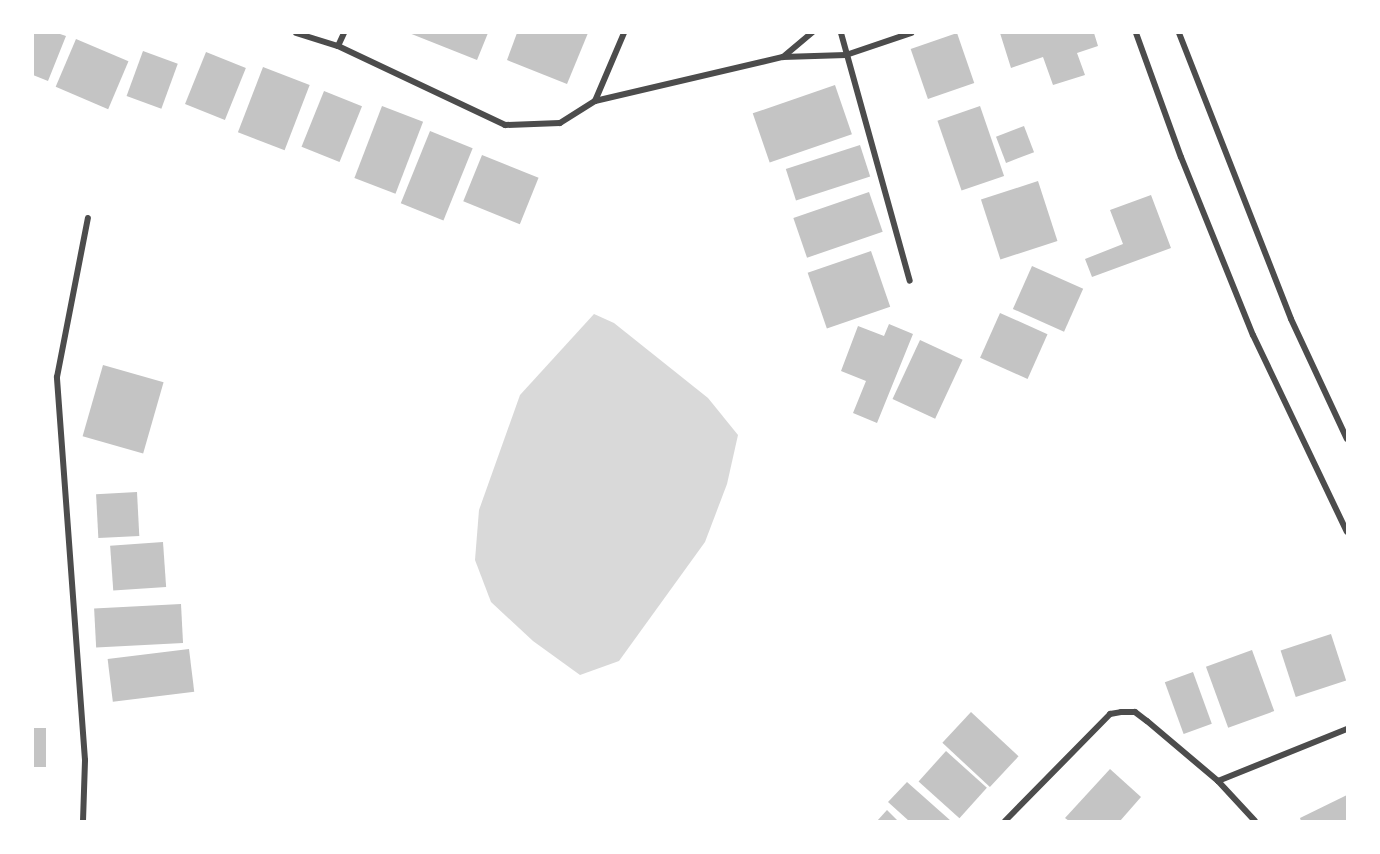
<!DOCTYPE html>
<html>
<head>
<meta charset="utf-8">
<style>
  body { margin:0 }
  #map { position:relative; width:1380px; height:854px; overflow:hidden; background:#fff; font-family:"Fira Sans Condensed",sans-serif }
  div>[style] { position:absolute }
  .water>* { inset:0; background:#d9d9d9 }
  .building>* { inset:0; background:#c4c4c4; transform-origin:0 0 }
  .minor>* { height:6px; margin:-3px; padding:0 3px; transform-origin:3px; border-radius:3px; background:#4c4c4c }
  span { translate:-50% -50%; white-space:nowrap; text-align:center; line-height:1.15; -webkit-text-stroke:4.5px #fff; paint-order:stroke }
  .frame { position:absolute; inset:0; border:34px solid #fff; pointer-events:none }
</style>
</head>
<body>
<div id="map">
  <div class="water">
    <i style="clip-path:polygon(594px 314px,614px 323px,708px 398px,738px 435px,727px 484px,705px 542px,619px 661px,580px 675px,533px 641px,491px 602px,475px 560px,479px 510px,520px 395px)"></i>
  </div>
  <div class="building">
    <i style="clip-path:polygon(33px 33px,57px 33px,66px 36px,48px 81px,33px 75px)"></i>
    <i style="clip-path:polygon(409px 33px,488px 33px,477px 60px)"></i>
    <i style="clip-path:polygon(517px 33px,588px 33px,567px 84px,507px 60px)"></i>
    <i style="left:957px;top:33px;width:53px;height:49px;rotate:71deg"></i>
    <i style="clip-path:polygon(1000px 33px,1094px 33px,1098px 46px,1077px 53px,1085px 75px,1053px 85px,1043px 57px,1011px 68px)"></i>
    <i style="left:76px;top:39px;width:57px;height:52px;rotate:23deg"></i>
    <i style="left:143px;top:51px;width:37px;height:48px;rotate:20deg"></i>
    <i style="left:206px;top:52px;width:43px;height:56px;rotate:22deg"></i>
    <i style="left:263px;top:67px;width:50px;height:70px;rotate:21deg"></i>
    <i style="left:835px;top:85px;width:52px;height:87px;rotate:71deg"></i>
    <i style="left:324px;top:91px;width:41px;height:60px;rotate:22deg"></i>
    <i style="left:382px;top:106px;width:44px;height:77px;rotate:21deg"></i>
    <i style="left:980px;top:106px;width:74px;height:45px;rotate:71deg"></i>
    <i style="left:1024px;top:126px;width:28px;height:30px;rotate:69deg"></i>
    <i style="left:430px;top:131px;width:46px;height:78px;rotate:22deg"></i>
    <i style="left:860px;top:145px;width:33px;height:78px;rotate:72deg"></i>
    <i style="left:482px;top:155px;width:61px;height:50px;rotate:22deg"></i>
    <i style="left:1038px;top:181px;width:63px;height:60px;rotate:72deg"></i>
    <i style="left:869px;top:192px;width:42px;height:80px;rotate:71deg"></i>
    <i style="clip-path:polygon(1151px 195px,1171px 248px,1092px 277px,1085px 259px,1123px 244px,1110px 210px)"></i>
    <i style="left:871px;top:251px;width:59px;height:67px;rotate:71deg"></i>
    <i style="left:1032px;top:266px;width:56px;height:47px;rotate:24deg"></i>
    <i style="left:1000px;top:313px;width:52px;height:49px;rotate:24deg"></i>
    <i style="clip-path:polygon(889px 324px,913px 334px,877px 423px,853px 413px,866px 381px,841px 371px,858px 326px,884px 336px)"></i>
    <i style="left:920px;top:340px;width:47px;height:65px;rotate:25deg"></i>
    <i style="left:103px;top:365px;width:63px;height:74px;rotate:16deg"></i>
    <i style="left:137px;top:492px;width:44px;height:41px;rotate:87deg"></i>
    <i style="left:163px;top:542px;width:45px;height:53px;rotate:86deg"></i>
    <i style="left:181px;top:604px;width:39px;height:87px;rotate:87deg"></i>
    <i style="left:1331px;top:634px;width:49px;height:53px;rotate:72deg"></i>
    <i style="left:189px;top:649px;width:43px;height:82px;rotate:83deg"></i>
    <i style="left:1252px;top:650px;width:65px;height:49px;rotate:70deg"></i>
    <i style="left:1193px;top:672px;width:55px;height:30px;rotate:70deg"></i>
    <i style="left:971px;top:712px;width:65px;height:42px;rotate:43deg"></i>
    <i style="left:33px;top:728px;width:13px;height:39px"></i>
    <i style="left:946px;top:751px;width:55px;height:41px;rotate:42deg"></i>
    <i style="clip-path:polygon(1110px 769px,1141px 797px,1120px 821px,1069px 821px,1065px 818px)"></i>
    <i style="clip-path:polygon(907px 782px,951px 821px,909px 821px,888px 802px)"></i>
    <i style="clip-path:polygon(1347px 795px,1347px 821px,1301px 821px,1300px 818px)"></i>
    <i style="clip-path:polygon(887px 810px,898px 821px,877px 821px)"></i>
  </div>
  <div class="minor">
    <i style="left:296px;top:33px;width:44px;rotate:17.2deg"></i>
    <i style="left:338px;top:46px;width:185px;rotate:25.3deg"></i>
    <i style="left:505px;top:125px;width:55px;rotate:-2.1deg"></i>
    <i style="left:560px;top:123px;width:41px;rotate:-32.2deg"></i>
    <i style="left:595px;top:101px;width:193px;rotate:-13.2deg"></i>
    <i style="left:783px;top:57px;width:63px;rotate:-1.8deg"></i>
    <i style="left:846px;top:55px;width:69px;rotate:-18.7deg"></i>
    <i style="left:841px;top:33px;width:257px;rotate:74.5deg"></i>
    <i style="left:1136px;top:33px;width:132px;rotate:70.1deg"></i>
    <i style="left:1181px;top:157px;width:192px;rotate:68deg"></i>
    <i style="left:1253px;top:335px;width:218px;rotate:64.5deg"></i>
    <i style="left:1179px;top:33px;width:307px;rotate:68.6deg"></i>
    <i style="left:1291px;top:319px;width:132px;rotate:65deg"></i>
    <i style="left:338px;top:46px;width:14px;rotate:-65deg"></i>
    <i style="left:783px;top:57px;width:38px;rotate:-40deg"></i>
    <i style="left:595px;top:101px;width:74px;rotate:-66.9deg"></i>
    <i style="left:1218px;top:781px;width:139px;rotate:-22deg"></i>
    <i style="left:83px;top:821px;width:61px;rotate:-88.1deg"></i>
    <i style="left:85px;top:760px;width:384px;rotate:-94.2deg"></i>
    <i style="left:57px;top:377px;width:162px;rotate:-79deg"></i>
    <i style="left:1005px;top:821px;width:150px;rotate:-45.5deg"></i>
    <i style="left:1110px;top:714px;width:11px;rotate:-10deg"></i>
    <i style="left:1121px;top:712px;width:14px"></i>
    <i style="left:1135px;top:712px;width:15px;rotate:37deg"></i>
    <i style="left:1147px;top:721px;width:93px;rotate:40.2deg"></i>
    <i style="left:1218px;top:781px;width:54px;rotate:47.2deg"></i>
  </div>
  <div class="frame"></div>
</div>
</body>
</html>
